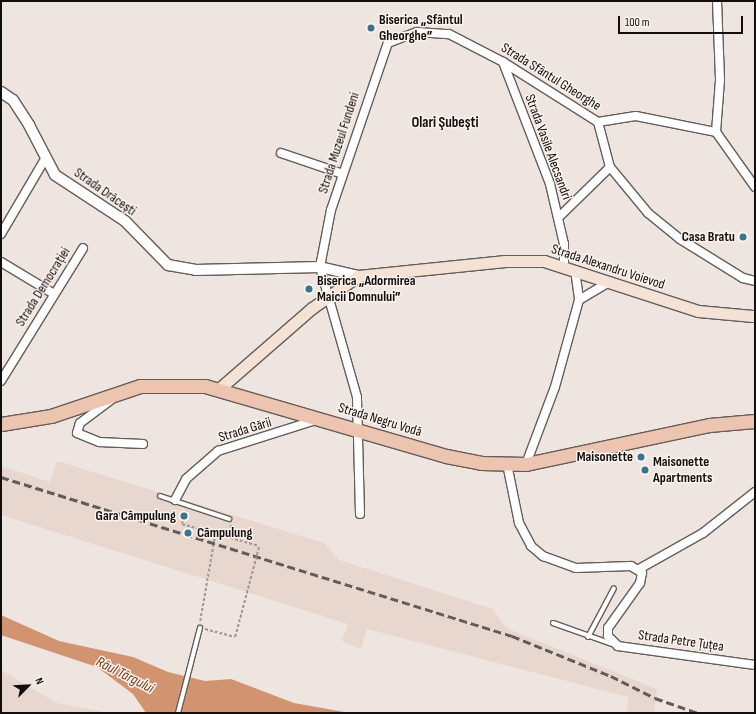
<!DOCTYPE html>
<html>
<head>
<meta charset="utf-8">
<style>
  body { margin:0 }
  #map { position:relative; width:756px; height:714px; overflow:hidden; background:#eee5e0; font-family:"Sofia Sans Condensed",sans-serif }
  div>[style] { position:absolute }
  .built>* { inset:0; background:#e8d7ce }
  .water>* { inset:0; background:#d29371 }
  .path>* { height:1.5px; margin-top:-0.75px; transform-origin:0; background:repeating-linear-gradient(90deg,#9e9794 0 3px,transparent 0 5px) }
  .roads { filter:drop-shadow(1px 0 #655d59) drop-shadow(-1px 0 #655d59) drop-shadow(0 1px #655d59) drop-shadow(0 -1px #655d59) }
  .service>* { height:4px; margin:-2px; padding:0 2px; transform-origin:2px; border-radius:2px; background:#fff }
  .minor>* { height:8px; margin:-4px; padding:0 4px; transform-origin:4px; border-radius:4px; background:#fff }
  .tertiary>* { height:10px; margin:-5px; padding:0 5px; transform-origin:5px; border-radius:5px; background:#fff }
  .secondary>* { height:11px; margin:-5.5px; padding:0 5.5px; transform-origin:5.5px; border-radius:5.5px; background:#f5e2d7 }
  .primary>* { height:13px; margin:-6.5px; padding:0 6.5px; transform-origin:6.5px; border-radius:6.5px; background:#ecc4af }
  .rail>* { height:2.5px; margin-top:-1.25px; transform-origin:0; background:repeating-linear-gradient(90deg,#615b59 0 8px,transparent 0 12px) }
  .path-bridge>* { height:1.5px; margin-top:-0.75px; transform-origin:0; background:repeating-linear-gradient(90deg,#9e9794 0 3px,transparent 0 5px) }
  .dots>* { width:11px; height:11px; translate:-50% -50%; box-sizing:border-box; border:2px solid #fbf2ed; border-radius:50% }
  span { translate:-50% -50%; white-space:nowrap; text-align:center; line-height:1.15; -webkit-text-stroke:3px #fbf2ed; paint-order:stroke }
  .poi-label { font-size:14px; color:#110e0d; font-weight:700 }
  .left { translate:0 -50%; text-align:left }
  .right { translate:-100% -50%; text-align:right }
  .street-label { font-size:14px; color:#110e0d }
  .neighbourhood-label { font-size:15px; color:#110e0d; font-weight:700 }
  .water-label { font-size:15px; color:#7c401c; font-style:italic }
  .frame { position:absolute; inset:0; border:2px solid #110e0d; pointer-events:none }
  .north { position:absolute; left:8px; top:666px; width:40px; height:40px; -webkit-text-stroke:3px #fbf2ed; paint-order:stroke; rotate:66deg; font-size:11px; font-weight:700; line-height:16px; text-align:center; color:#110e0d }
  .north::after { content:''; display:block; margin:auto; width:14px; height:18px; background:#110e0d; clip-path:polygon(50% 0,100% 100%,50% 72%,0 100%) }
  .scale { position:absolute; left:618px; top:16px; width:125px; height:18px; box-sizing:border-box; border:2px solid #110e0d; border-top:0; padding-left:5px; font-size:12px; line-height:14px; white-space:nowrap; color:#110e0d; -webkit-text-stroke:3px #fbf2ed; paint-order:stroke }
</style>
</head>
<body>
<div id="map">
  <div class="built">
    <i style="clip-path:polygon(57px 461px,324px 543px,339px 560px,493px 609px,506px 628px,657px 689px,654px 713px,627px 712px,628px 697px,367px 629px,361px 649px,342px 641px,348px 624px,1px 515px,1px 466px,50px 482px)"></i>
    <i style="clip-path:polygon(1px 670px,57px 703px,109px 713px,1px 713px)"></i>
  </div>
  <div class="water">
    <i style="clip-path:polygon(1px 615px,59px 641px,133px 657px,168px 672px,205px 681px,231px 679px,294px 703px,350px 713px,146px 713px,133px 694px,97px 667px,1px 635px)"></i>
  </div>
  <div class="path">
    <i style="left:187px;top:511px;width:14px;rotate:111deg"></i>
    <i style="left:182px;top:524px;width:80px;rotate:15.9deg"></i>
    <i style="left:229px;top:538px;width:15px;rotate:-82deg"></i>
    <i style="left:200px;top:621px;width:87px;rotate:-80.1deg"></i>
    <i style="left:205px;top:629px;width:31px;rotate:15deg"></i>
  </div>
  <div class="roads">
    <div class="service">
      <i style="left:160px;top:496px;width:73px;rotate:18.4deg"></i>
      <i style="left:553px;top:623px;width:66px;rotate:19.5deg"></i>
      <i style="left:588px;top:637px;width:55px;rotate:-62deg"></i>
      <i style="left:178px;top:713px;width:88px;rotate:-75.5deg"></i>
    </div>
    <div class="minor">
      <i style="left:717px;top:1px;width:79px;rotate:87.8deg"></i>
      <i style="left:720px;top:80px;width:52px;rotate:94.4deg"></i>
      <i style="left:716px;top:132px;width:67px;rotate:54.7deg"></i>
      <i style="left:503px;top:62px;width:131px;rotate:68.9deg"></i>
      <i style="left:550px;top:184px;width:62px;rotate:76.9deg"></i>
      <i style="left:564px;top:244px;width:22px;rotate:90deg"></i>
      <i style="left:598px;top:122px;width:47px;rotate:75.1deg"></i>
      <i style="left:610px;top:167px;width:60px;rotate:50.4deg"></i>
      <i style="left:648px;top:213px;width:41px;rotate:39.1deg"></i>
      <i style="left:680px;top:239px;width:74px;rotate:31.8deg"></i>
      <i style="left:743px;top:278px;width:12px;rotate:14deg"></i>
      <i style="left:281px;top:153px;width:65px;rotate:18.7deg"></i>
      <i style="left:559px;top:217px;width:71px;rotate:-44.4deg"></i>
      <i style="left:1px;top:234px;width:87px;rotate:-59.6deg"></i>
      <i style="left:1px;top:262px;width:62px;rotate:31.1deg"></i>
      <i style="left:575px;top:270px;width:30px;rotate:82deg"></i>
      <i style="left:1px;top:381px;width:156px;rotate:-58.3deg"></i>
      <i style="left:112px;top:399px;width:40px;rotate:143deg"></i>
      <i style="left:80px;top:423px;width:10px;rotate:107deg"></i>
      <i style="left:77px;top:433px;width:24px;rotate:22deg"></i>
      <i style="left:99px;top:442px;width:44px;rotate:2.6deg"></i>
      <i style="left:507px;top:464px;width:60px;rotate:78.5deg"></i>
      <i style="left:519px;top:523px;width:26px;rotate:62deg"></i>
      <i style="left:531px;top:546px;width:16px;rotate:40deg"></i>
      <i style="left:543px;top:556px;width:35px;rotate:20deg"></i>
      <i style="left:576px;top:568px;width:55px;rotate:-2.1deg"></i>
      <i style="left:631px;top:566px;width:13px;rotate:32deg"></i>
      <i style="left:642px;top:573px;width:10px;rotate:101deg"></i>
      <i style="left:640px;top:583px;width:55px;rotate:125.4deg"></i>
      <i style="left:608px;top:628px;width:8px;rotate:90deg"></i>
      <i style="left:608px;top:636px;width:14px;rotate:45deg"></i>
      <i style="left:618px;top:646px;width:138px;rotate:7.9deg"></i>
      <i style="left:526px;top:464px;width:82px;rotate:-69.4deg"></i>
      <i style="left:555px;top:387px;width:90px;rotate:-74.6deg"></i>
      <i style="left:579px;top:300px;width:35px;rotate:-31deg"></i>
      <i style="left:175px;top:500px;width:24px;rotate:-62deg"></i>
      <i style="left:186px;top:479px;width:43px;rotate:-41.2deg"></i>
      <i style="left:218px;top:451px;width:106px;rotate:-17.6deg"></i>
      <i style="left:360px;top:514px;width:117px;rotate:-91.5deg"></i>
      <i style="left:357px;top:397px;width:135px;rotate:-105.9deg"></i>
      <i style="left:320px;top:267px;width:58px;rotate:-79.1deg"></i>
      <i style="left:331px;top:210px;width:176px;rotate:-71.2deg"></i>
      <i style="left:388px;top:43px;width:31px;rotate:-21deg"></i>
      <i style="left:417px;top:32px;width:32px;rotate:4deg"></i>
      <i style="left:449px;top:34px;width:61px;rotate:27.4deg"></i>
      <i style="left:503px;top:62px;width:112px;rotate:32.3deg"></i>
      <i style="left:598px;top:122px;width:38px;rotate:-9deg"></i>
      <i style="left:636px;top:116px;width:82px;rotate:11.3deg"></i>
      <i style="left:639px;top:569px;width:73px;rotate:-29.4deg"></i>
      <i style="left:703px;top:533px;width:66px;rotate:-38.3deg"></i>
    </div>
    <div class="tertiary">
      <i style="left:1px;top:92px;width:14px;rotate:34deg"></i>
      <i style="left:13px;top:100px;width:30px;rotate:57deg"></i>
      <i style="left:29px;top:125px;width:56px;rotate:62.5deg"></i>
      <i style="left:55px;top:175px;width:84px;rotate:33.3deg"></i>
      <i style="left:125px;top:221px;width:62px;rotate:45.7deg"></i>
      <i style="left:168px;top:265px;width:27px;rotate:10deg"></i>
      <i style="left:195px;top:270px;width:125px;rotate:-1.4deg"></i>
      <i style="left:320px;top:267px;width:39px;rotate:13deg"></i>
    </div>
    <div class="secondary">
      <i style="left:220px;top:388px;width:122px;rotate:-41deg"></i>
      <i style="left:312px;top:308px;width:56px;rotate:-34.8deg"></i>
      <i style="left:358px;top:276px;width:148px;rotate:-5.8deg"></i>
      <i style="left:505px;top:261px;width:39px"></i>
      <i style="left:544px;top:261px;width:162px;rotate:18deg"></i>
      <i style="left:698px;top:311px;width:55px;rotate:5.2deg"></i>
    </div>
    <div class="primary">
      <i style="left:1px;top:424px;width:51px;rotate:-9.1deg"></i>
      <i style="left:51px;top:416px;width:94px;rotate:-18.6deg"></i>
      <i style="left:140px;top:386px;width:65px"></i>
      <i style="left:205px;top:386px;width:251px;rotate:16.2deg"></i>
      <i style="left:446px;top:456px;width:36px;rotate:11deg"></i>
      <i style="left:481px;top:463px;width:45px;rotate:1.3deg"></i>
      <i style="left:526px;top:464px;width:187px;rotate:-12deg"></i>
      <i style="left:709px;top:425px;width:46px;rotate:-5deg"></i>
    </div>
  </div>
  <div class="rail">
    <i style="left:1px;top:477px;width:535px;rotate:17.28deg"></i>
    <i style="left:512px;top:636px;width:107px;rotate:22deg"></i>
    <i style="left:611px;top:676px;width:49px;rotate:26.6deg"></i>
    <i style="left:655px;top:698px;width:46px;rotate:19.2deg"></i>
  </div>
  <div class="path-bridge">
    <i style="left:235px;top:637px;width:94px;rotate:-75.2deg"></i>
  </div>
  <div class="dots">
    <i style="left:371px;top:28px;background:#3a738d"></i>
    <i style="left:743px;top:237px;background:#3a738d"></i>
    <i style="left:309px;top:289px;background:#3a738d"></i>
    <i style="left:641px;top:457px;background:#3a738d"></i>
    <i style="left:645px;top:470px;background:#3a738d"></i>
    <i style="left:184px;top:516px;background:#3a738d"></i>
    <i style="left:188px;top:533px;background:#3a738d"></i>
  </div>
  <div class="poi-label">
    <span class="left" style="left:379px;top:28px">Biserica „Sfântul<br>Gheorghe”</span>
    <span class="right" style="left:735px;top:237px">Casa Bratu</span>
    <span class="left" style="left:317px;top:289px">Biserica „Adormirea<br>Maicii Domnului”</span>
    <span class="right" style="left:633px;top:457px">Maisonette</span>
    <span class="left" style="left:653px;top:470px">Maisonette<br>Apartments</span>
    <span class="right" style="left:176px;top:516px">Gara Câmpulung</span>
    <span class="left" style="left:197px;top:533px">Câmpulung</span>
  </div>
  <div class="street-label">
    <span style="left:551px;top:77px;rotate:32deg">Strada Sfântul Gheorghe</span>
    <span style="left:339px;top:143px;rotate:-72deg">Strada Muzeul Fundeni</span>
    <span style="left:548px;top:147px;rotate:70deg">Strada Vasile Alecsandri</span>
    <span style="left:105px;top:192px;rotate:35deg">Strada Drăcești</span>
    <span style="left:608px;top:267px;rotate:18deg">Strada Alexandru Voievod</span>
    <span style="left:43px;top:287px;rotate:-58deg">Strada Democrației</span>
    <span style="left:380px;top:420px;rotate:17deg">Strada Negru Vodă</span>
    <span style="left:245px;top:430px;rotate:-17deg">Strada Gării</span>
    <span style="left:681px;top:641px;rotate:8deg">Strada Petre Țuțea</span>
  </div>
  <div class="neighbourhood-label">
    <span style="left:445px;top:123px">Olari Şubeşti</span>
  </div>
  <div class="water-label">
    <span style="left:125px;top:675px;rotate:27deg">Râul Târgului</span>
  </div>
  <div class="frame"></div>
  <div class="north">N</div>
  <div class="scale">100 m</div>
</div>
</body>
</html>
